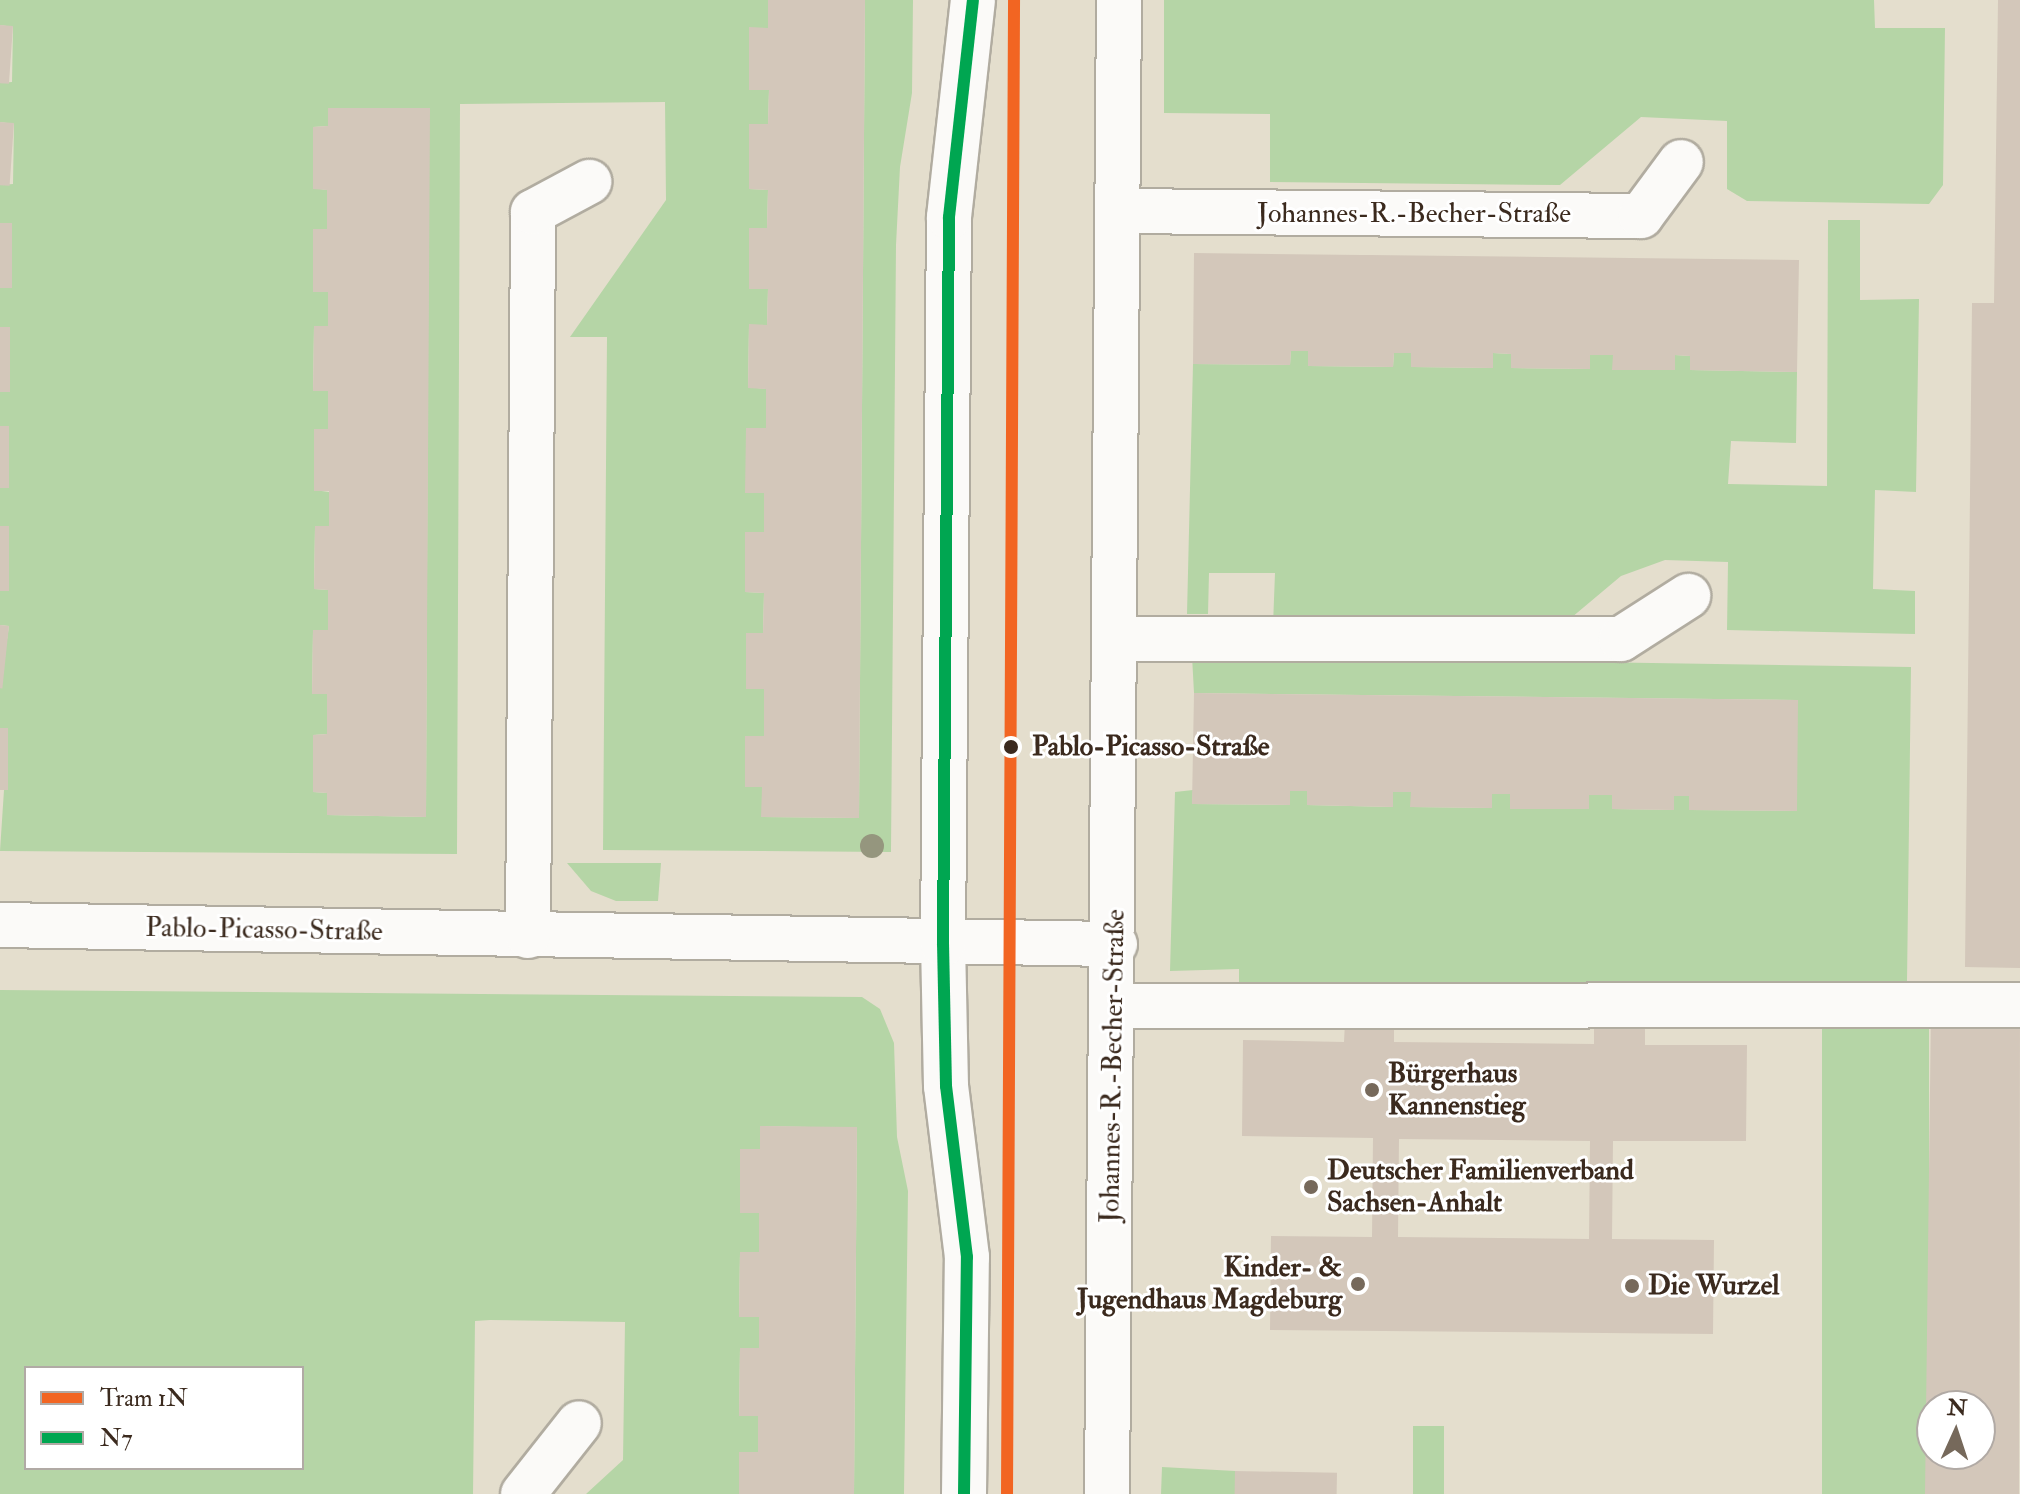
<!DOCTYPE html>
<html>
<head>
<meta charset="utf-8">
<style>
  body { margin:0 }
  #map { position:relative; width:2020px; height:1494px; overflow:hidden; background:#e4decd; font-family:"IM FELL Double Pica",serif }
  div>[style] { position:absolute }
  .green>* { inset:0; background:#b5d5a6; transform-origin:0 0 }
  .building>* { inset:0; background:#d3c7ba; transform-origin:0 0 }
  .roads { filter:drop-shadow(2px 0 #b1aca0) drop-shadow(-2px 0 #b1aca0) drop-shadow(0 2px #b1aca0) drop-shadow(0 -2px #b1aca0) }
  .minor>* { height:44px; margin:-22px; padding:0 22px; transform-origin:22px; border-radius:22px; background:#fbfaf8 }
  .bus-1>* { height:12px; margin:-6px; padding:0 6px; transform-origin:6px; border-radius:6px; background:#00a651 }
  .tram-1>* { height:12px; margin:-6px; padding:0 6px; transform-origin:6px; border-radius:6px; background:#f26522 }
  .trees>* { width:24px; height:24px; margin:-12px; border-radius:50%; background:#95967e }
  .dots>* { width:22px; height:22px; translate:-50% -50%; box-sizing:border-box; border:4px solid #fff; border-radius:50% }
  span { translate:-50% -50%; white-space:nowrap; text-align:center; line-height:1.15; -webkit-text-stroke:6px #fff; paint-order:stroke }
  .street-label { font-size:28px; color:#3b2a1e }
  .stop-label { font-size:28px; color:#3b2a1e; font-weight:700 }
  .left { translate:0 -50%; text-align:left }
  .poi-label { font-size:28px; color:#3b2a1e; font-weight:700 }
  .right { translate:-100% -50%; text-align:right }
  .legend { position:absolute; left:24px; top:1366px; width:280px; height:104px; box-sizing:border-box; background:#fff; border:2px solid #b1aaa5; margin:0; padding:10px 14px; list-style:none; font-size:24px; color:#3b2a1e }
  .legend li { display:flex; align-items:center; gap:16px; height:40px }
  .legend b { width:40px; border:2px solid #b1aaa5 }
  .north { position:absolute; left:1916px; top:1390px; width:80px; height:80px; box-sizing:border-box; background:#fff; border:2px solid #b1aaa5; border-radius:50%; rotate:3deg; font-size:22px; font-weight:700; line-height:32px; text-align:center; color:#3b2a1e }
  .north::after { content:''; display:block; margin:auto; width:28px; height:36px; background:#76695b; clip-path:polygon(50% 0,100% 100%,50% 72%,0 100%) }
</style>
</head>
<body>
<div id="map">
  <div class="green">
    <i style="clip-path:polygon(evenodd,0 0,768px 0,768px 28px,749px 28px,749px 89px,769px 90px,768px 124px,749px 125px,749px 189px,768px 190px,767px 228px,749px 228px,749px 289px,768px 289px,767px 325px,749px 325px,748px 387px,766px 389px,766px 428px,746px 428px,764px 493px,764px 532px,745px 532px,745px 592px,764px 593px,763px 633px,746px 633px,746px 689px,764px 689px,764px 736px,745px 736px,745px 787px,762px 787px,762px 817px,859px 818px,865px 0,913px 0,912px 93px,900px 167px,896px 245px,891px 852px,603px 850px,607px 337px,570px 337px,666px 200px,665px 102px,460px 104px,457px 854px,0 851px,8px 729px,0 728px,0 688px,9px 626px,0 625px,0 591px,8px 591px,9px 527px,0 526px,0 488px,8px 488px,9px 427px,0 426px,0 392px,10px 327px,0 327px,0 288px,12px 287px,12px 223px,0 223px,0 185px,13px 184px,14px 124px,0 122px,0 83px,12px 82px,13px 27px,0 25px,0 0,328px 108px,429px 108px,426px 817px,327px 815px,327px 793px,313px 792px,313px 735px,327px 734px,327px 694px,312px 693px,313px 631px,328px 630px,328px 590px,314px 589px,315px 527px,329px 526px,329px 492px,314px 490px,314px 430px,328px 429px,328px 391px,313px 391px,314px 326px,328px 326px,328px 292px,313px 292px,313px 230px,327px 229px,327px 190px,313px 188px,313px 127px,328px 126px,328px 108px)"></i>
    <i style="clip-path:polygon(1164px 0,1874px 0,1875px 28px,1945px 28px,1943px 185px,1929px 204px,1747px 201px,1727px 189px,1727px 121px,1641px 117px,1560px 185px,1270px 182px,1270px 114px,1164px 113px)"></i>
    <i style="clip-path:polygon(1828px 220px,1860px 220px,1860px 300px,1919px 299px,1916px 492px,1875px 490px,1873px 589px,1915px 591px,1915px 634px,1727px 630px,1728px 562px,1665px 560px,1621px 576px,1559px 628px,1273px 625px,1275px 573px,1209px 573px,1208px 614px,1187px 614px,1193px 364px,1290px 365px,1291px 351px,1308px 351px,1308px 366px,1393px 367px,1394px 353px,1411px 353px,1412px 367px,1492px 368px,1493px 353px,1511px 354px,1511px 368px,1589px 369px,1590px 355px,1613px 355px,1613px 370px,1674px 370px,1675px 355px,1690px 356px,1690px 370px,1797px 372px,1796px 443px,1731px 441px,1728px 484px,1827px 486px)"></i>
    <i style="clip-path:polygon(1192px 656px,1911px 667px,1907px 982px,1239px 992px,1239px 969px,1170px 971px,1175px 792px,1193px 790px,1192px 804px,1289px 805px,1290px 791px,1307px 791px,1307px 805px,1392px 807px,1393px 792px,1411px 792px,1411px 807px,1492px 808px,1492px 794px,1510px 794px,1511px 809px,1589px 808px,1589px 795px,1612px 795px,1612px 809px,1674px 810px,1674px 796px,1689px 796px,1690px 810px,1797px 811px,1797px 700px,1194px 693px)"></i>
    <i style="clip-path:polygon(567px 863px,661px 863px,658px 901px,616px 901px,591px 891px)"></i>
    <i style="clip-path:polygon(evenodd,0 990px,862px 997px,880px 1009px,894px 1043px,897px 1137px,908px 1191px,904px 1494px,854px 1494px,857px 1128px,761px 1126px,760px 1149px,740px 1150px,740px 1213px,759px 1213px,759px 1252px,740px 1253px,739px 1316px,759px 1317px,759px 1348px,740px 1349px,739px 1416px,758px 1416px,758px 1452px,739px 1452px,739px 1494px,586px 1494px,623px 1460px,625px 1322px,490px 1320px,475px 1321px,473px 1494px,0 1494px,0 990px,26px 1368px,302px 1368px,302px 1468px,26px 1468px,26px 1368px)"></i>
    <i style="left:1929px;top:1017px;width:477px;height:107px;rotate:90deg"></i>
    <i style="left:1413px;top:1426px;width:31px;height:68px"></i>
    <i style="clip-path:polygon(1162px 1467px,1235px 1471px,1235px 1494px,1161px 1494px)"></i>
  </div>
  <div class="building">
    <i style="clip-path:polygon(768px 0,865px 0,859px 818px,761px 817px,762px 787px,745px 787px,745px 736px,764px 736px,764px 689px,746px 689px,746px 633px,763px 633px,764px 593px,745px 592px,745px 532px,764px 532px,764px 493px,745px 493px,746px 428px,766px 428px,766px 389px,748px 388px,749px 324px,767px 325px,768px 289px,749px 289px,749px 228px,767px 228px,768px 190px,749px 189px,749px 124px,768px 124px,769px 90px,749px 90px,749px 27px,768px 28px)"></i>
    <i style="clip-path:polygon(1998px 0,2020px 0,2020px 968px,1965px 967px,1972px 303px,1994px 303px)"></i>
    <i style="left:0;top:25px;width:13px;height:58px;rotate:4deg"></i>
    <i style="clip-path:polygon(328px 108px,430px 108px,426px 817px,327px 815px,327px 793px,313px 792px,313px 735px,327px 734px,327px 694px,312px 694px,313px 630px,328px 630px,328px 590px,314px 589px,315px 526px,329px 526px,329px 491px,314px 491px,314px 429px,328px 429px,328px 391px,313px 391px,314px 326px,328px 326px,328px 292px,313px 292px,313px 229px,327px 229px,327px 190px,313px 189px,313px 127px,328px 126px)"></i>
    <i style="left:0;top:122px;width:14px;height:63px;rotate:4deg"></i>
    <i style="left:0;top:223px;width:12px;height:65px"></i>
    <i style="clip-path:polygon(1194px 253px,1799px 260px,1797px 372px,1690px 370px,1690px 356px,1675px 355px,1675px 370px,1612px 370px,1613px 355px,1590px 355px,1590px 369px,1511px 368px,1511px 354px,1493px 353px,1493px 368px,1411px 367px,1411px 353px,1394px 353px,1393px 367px,1308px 366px,1308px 351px,1291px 351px,1290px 365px,1193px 364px)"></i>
    <i style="left:0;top:327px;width:10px;height:65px"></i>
    <i style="left:0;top:426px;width:9px;height:62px"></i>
    <i style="left:0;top:526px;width:9px;height:65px"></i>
    <i style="left:0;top:625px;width:9px;height:63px;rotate:6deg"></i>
    <i style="clip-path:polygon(1194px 693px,1798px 700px,1797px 811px,1689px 810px,1689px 796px,1674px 796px,1674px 810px,1612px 809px,1612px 795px,1589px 795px,1589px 809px,1510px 809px,1510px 794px,1492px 794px,1492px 808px,1410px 807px,1411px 792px,1393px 792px,1393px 807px,1307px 805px,1307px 791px,1290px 791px,1290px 805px,1192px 804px)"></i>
    <i style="left:0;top:728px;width:8px;height:62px"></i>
    <i style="clip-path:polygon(evenodd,1931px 1009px,2020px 1011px,2019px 1494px,1925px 1494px,1931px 1009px,1932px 1406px,1980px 1406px,1980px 1454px,1932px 1454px,1932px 1406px)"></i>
    <i style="clip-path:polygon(evenodd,1345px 1022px,1394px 1022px,1394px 1042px,1594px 1044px,1594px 1024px,1645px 1024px,1645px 1045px,1747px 1045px,1746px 1141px,1613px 1141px,1612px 1239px,1714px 1240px,1713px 1334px,1270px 1330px,1271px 1236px,1372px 1237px,1373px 1138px,1242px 1136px,1243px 1040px,1344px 1042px,1345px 1022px,1399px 1139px,1590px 1141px,1589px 1239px,1398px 1237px,1399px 1139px)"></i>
    <i style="clip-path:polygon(760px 1126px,857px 1127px,854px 1494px,739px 1494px,739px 1452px,758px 1452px,758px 1416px,739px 1416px,740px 1348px,759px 1348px,759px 1317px,739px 1317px,740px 1252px,759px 1252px,759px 1213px,740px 1213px,740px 1149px,760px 1149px)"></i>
    <i style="left:1235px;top:1471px;width:102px;height:23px;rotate:1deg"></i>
  </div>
  <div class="roads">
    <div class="minor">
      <i style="left:1119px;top:211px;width:522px;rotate:0.55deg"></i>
      <i style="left:1641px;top:216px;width:67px;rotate:-53.5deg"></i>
      <i style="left:1116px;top:639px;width:505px"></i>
      <i style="left:1621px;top:639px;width:80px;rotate:-32.7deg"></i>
      <i style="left:0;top:925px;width:1115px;rotate:0.98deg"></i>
      <i style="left:528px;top:936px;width:724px;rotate:-89.6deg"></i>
      <i style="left:533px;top:212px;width:64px;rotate:-28.2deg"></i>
      <i style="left:1114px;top:1006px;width:906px;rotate:-0.06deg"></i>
      <i style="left:523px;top:1494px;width:90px;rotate:-51.7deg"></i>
      <i style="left:964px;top:1494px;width:237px;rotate:-89.3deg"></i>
      <i style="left:967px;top:1257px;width:172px;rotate:-97deg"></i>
      <i style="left:946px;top:1086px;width:142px;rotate:-91.2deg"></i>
      <i style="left:943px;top:944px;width:727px;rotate:-89.53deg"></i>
      <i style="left:949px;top:217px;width:218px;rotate:-83.7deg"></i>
      <i style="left:1107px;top:1494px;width:1494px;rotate:-89.54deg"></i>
    </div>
  </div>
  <div class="bus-1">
    <i style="left:964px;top:1494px;width:237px;rotate:-89.3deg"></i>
    <i style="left:967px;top:1257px;width:172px;rotate:-97deg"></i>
    <i style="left:946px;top:1086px;width:142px;rotate:-91.2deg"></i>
    <i style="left:943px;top:944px;width:727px;rotate:-89.53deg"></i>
    <i style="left:949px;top:217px;width:218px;rotate:-83.7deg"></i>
  </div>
  <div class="tram-1">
    <i style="left:1007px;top:1494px;width:1494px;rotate:-89.73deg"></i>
  </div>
  <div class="trees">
    <i style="left:872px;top:846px"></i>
  </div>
  <div class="dots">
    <i style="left:1011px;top:747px;background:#3b2a1e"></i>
    <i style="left:1372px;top:1090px;background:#76695b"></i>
    <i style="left:1311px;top:1187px;background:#76695b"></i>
    <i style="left:1358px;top:1284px;background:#76695b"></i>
    <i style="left:1632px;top:1286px;background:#76695b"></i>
  </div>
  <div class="street-label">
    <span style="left:1414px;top:214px">Johannes-R.-Becher-Straße</span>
    <span style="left:264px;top:930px;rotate:1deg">Pablo-Picasso-Straße</span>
    <span style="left:1113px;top:1066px;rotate:-89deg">Johannes-R.-Becher-Straße</span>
  </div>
  <div class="stop-label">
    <span class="left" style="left:1032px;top:747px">Pablo-Picasso-Straße</span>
  </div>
  <div class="poi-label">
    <span class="left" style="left:1388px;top:1090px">Bürgerhaus<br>Kannenstieg</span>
    <span class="left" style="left:1327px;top:1187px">Deutscher Familienverband<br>Sachsen-Anhalt</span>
    <span class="right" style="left:1342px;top:1284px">Kinder- &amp;<br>Jugendhaus Magdeburg</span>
    <span class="left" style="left:1648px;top:1286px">Die Wurzel</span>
  </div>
  <ul class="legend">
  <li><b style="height:10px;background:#f26522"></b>Tram 1N</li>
  <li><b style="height:10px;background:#00a651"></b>N7</li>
  </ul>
  <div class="north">N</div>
</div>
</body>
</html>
